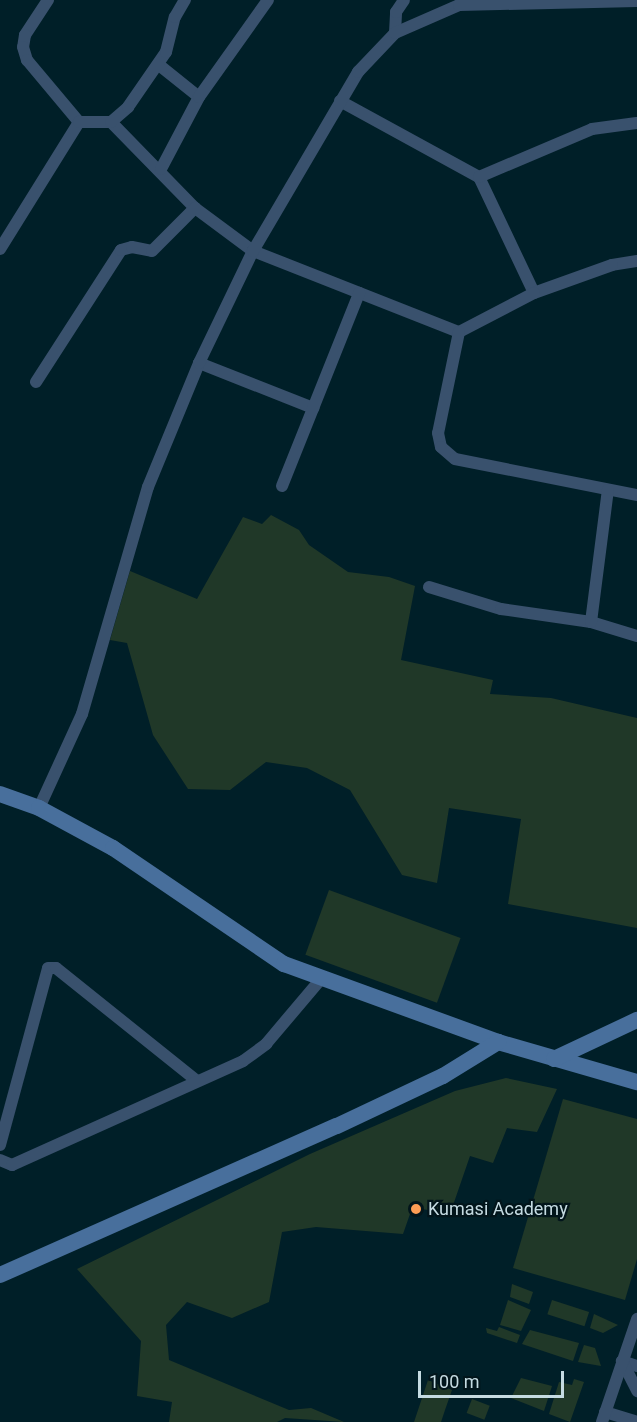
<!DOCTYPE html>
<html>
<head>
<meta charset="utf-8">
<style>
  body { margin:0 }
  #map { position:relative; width:637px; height:1422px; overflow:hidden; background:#001f28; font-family:Roboto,sans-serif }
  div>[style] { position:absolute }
  .green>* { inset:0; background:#203828; transform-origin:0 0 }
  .street>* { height:12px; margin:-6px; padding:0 6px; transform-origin:6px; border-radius:6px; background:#39516d }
  .secondary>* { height:16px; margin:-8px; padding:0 8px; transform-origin:8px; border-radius:8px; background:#486f9c }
  .dots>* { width:16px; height:16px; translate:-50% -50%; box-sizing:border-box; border:3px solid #02151b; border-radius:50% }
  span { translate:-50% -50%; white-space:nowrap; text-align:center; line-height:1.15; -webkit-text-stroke:4.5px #02151b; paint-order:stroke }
  .poi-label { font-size:18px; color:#c5dbe2 }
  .left { translate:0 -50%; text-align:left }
  .scale { position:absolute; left:418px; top:1371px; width:146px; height:27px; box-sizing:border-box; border:3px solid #c5dbe2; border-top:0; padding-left:8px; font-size:18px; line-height:21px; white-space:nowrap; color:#c5dbe2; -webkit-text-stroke:4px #02151b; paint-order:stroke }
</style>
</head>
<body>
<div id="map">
  <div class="green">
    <i style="clip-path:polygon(271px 515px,299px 530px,309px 545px,348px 572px,389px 577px,415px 586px,401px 660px,493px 680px,490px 694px,551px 698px,637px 718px,637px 928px,508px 904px,521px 819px,449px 808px,437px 883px,402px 875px,350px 790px,307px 768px,266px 762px,230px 790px,188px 789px,153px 735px,127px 643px,110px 640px,130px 571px,197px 599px,243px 517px,262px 524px)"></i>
    <i style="left:329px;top:890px;width:140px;height:69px;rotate:20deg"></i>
    <i style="clip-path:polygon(506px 1078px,557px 1089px,537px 1132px,507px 1128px,493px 1163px,470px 1156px,450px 1214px,422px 1209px,410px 1214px,403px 1234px,316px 1227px,282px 1232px,269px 1302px,232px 1318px,187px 1302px,166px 1325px,169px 1360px,289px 1410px,311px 1408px,344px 1422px,285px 1418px,277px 1422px,169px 1422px,172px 1402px,137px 1396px,141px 1341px,77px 1269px,310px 1154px,455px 1091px)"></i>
    <i style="clip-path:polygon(563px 1099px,637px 1119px,637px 1259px,625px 1300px,513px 1268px)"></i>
    <i style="clip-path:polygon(512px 1284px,533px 1292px,529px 1304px,510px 1297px)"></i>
    <i style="clip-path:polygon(508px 1300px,531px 1310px,521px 1331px,500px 1325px)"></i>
    <i style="left:552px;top:1300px;width:39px;height:15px;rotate:18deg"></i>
    <i style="clip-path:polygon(594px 1314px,618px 1325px,603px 1333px,590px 1328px)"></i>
    <i style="clip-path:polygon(499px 1327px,520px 1335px,517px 1343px,487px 1333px,486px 1328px,497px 1331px)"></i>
    <i style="clip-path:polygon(530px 1330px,579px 1343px,573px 1361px,522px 1344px)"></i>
    <i style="clip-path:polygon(584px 1345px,595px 1348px,601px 1366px,578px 1362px)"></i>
    <i style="clip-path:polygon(521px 1378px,552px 1386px,544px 1411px,511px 1398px)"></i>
    <i style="clip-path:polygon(574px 1379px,584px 1382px,570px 1422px,549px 1414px,559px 1382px,572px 1385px)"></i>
    <i style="clip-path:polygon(428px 1380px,452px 1390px,445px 1410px,441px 1422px,414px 1422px)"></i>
    <i style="left:472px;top:1399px;width:19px;height:15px;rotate:21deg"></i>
  </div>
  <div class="street">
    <i style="left:48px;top:0;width:42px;rotate:123.3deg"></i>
    <i style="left:25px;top:35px;width:12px;rotate:99deg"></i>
    <i style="left:23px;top:47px;width:14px;rotate:73deg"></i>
    <i style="left:27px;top:60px;width:81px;rotate:50deg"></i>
    <i style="left:395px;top:33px;width:21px;rotate:-87deg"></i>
    <i style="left:396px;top:12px;width:14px;rotate:-56deg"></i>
    <i style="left:159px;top:65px;width:51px;rotate:38.7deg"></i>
    <i style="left:340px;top:101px;width:158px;rotate:28.7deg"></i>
    <i style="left:479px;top:177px;width:128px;rotate:64.6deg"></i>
    <i style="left:111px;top:122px;width:120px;rotate:45.7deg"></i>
    <i style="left:195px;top:208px;width:72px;rotate:36.6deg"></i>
    <i style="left:253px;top:251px;width:221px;rotate:21.5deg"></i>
    <i style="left:161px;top:169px;width:81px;rotate:-62.2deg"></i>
    <i style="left:199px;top:97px;width:119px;rotate:-54.6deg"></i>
    <i style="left:479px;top:177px;width:123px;rotate:-23deg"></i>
    <i style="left:592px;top:129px;width:45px;rotate:-7.6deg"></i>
    <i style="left:0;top:249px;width:150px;rotate:-58.1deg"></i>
    <i style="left:79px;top:122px;width:32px"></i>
    <i style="left:111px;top:122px;width:23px;rotate:-41deg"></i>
    <i style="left:128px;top:107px;width:67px;rotate:-55.4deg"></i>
    <i style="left:166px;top:52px;width:36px;rotate:-76deg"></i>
    <i style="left:175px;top:17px;width:20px;rotate:-60deg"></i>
    <i style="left:637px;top:261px;width:25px;rotate:171deg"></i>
    <i style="left:612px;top:265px;width:83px;rotate:160.3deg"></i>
    <i style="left:534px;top:293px;width:85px;rotate:152.5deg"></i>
    <i style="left:459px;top:332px;width:103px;rotate:101.7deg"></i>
    <i style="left:438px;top:433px;width:14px;rotate:78deg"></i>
    <i style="left:441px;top:447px;width:18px;rotate:41deg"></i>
    <i style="left:455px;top:459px;width:186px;rotate:11.2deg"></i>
    <i style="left:199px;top:363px;width:123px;rotate:21.5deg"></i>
    <i style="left:36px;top:382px;width:157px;rotate:-57.2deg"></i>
    <i style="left:121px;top:250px;width:11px;rotate:-15deg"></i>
    <i style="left:132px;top:247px;width:20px;rotate:11deg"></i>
    <i style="left:152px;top:251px;width:61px;rotate:-45deg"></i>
    <i style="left:282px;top:486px;width:208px;rotate:-68.2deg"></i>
    <i style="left:429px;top:587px;width:75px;rotate:17deg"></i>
    <i style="left:501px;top:609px;width:91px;rotate:8.2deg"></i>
    <i style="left:591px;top:622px;width:48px;rotate:16.9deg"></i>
    <i style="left:591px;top:622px;width:133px;rotate:-82.7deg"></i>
    <i style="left:39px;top:808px;width:103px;rotate:-65.4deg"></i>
    <i style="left:82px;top:714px;width:236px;rotate:-73.8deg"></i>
    <i style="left:148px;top:487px;width:134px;rotate:-67.6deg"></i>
    <i style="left:199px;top:363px;width:124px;rotate:-64.3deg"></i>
    <i style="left:253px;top:251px;width:208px;rotate:-59.6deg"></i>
    <i style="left:358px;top:72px;width:54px;rotate:-46.5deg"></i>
    <i style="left:395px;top:33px;width:70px;rotate:-23.6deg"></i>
    <i style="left:459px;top:5px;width:178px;rotate:-1.3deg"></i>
    <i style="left:0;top:1145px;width:183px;rotate:-74.8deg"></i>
    <i style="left:48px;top:968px;width:8px"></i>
    <i style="left:56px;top:968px;width:179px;rotate:38.7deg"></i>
    <i style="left:0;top:1160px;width:13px;rotate:23deg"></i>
    <i style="left:12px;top:1165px;width:253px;rotate:-24.2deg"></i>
    <i style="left:243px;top:1061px;width:29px;rotate:-36deg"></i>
    <i style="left:266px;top:1044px;width:85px;rotate:-49.8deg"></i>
    <i style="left:637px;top:1366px;width:16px;rotate:-162deg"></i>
    <i style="left:622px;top:1361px;width:34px;rotate:63deg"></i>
    <i style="left:605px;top:1412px;width:34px;rotate:17deg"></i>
    <i style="left:602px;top:1422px;width:109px;rotate:-71.2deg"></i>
  </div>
  <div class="secondary">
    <i style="left:0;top:794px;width:41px;rotate:19.7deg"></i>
    <i style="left:39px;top:808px;width:84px;rotate:28.4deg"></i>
    <i style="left:113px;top:848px;width:207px;rotate:34.2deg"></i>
    <i style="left:284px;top:964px;width:228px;rotate:20deg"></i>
    <i style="left:498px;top:1042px;width:145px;rotate:16.1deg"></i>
    <i style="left:554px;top:1059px;width:92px;rotate:-25.2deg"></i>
    <i style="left:0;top:1275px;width:368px;rotate:-23.9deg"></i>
    <i style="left:337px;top:1126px;width:117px;rotate:-25.3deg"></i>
    <i style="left:443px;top:1076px;width:65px;rotate:-31.7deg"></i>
  </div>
  <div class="dots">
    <i style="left:416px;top:1209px;background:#fd9d55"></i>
  </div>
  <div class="poi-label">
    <span class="left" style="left:428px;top:1209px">Kumasi Academy</span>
  </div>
  <div class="scale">100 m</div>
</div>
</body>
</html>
